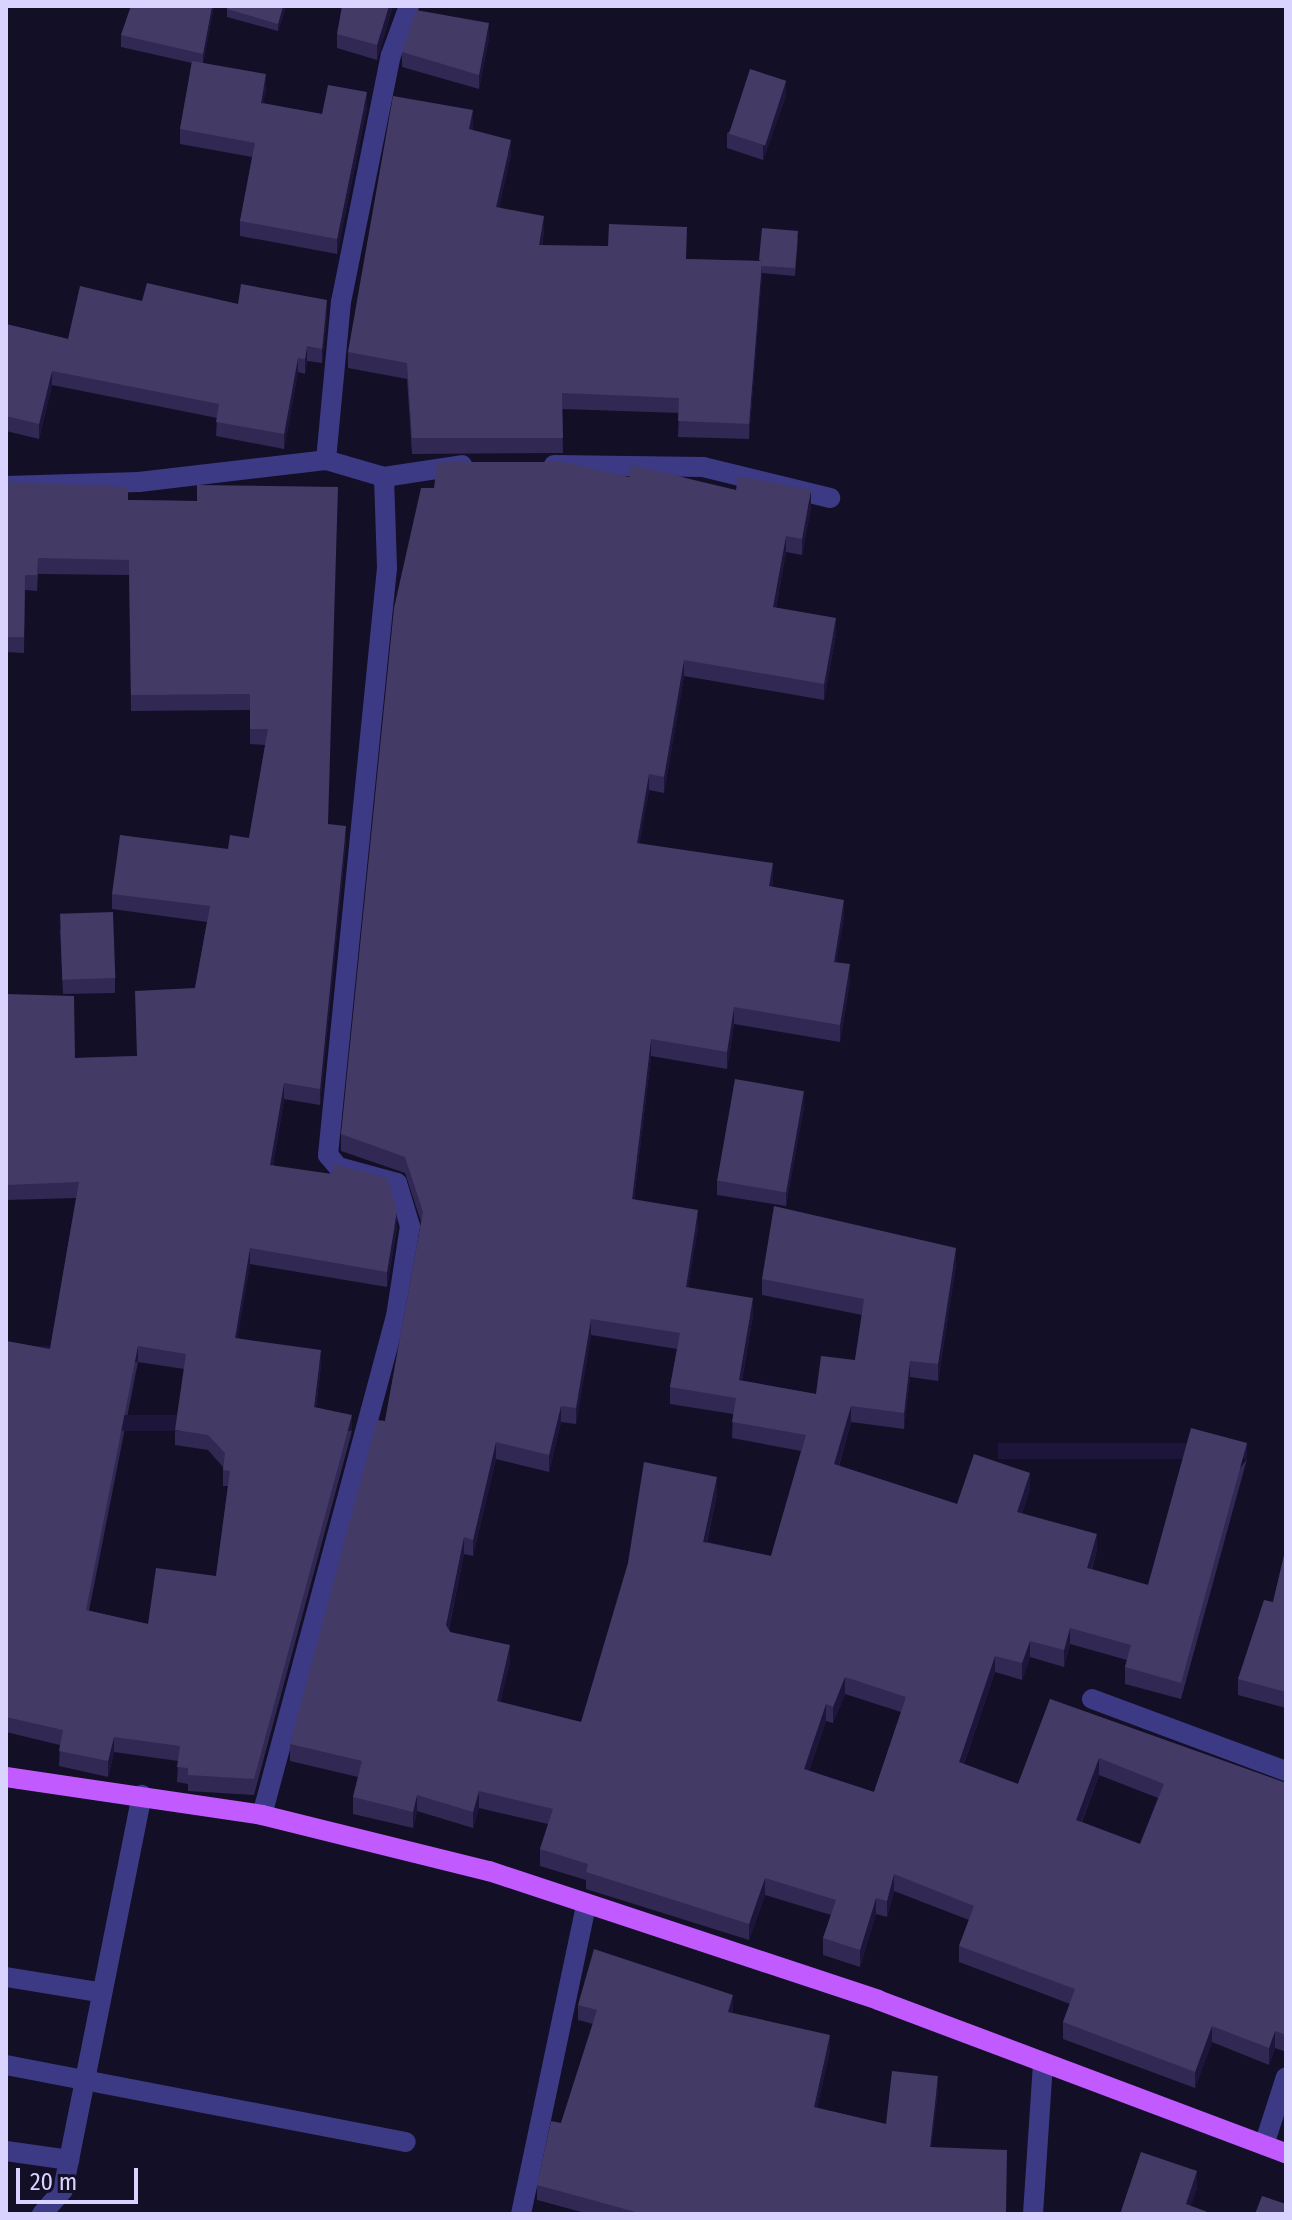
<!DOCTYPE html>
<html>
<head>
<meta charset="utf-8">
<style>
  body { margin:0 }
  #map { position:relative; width:1292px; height:2220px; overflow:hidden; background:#130f26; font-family:"Fira Sans Condensed",sans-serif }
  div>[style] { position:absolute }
  .street>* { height:20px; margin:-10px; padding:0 10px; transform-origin:10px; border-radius:10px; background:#3d3a85 }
  .primary>* { height:20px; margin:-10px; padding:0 10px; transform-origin:10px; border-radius:10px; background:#c25bff }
  .wall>* { inset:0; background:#312854 }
  .shaded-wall>* { inset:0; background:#1d163a; transform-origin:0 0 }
  .building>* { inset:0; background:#433a66; transform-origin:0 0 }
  span { translate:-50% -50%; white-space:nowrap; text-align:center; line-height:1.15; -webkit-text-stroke:6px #130f26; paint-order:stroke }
  .frame { position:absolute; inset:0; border:8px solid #d9d4ff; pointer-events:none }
  .scale { position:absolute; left:16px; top:2168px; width:122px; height:36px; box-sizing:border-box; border:4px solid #d9d4ff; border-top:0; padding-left:10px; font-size:24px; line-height:28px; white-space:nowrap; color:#d9d4ff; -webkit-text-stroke:6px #130f26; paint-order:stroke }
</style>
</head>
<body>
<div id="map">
  <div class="street">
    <i style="left:326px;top:460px;width:159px;rotate:-84.6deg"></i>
    <i style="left:341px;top:302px;width:252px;rotate:-78.6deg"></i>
    <i style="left:391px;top:55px;width:52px;rotate:-69.8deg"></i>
    <i style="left:554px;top:465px;width:149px;rotate:0.8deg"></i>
    <i style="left:703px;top:467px;width:131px;rotate:13.7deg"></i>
    <i style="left:384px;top:477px;width:79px;rotate:-8.7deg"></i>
    <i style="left:6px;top:486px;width:133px;rotate:-1.7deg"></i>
    <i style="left:139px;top:482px;width:188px;rotate:-6.7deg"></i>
    <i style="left:326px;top:460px;width:60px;rotate:16.3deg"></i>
    <i style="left:384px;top:477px;width:91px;rotate:88.1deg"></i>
    <i style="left:387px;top:568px;width:590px;rotate:95.74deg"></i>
    <i style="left:328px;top:1155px;width:16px;rotate:50deg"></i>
    <i style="left:338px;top:1167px;width:61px;rotate:15.2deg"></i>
    <i style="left:397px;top:1183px;width:45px;rotate:73.2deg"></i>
    <i style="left:410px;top:1226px;width:91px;rotate:98.8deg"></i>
    <i style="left:396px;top:1316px;width:517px;rotate:105.03deg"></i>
    <i style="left:1092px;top:1699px;width:207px;rotate:20.4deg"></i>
    <i style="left:6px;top:1977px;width:94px;rotate:9.2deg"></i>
    <i style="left:6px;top:2065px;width:407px;rotate:10.9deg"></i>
    <i style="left:1264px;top:2145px;width:71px;rotate:-72.1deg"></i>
    <i style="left:6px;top:2151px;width:64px;rotate:8.1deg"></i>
    <i style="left:42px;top:2214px;width:32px;rotate:-49deg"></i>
    <i style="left:63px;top:2190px;width:403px;rotate:-78.7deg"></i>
    <i style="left:521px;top:2214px;width:316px;rotate:-78.1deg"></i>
    <i style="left:1033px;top:2214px;width:151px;rotate:-86.2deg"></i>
  </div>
  <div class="primary">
    <i style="left:6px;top:1777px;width:259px;rotate:8.4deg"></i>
    <i style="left:262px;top:1815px;width:234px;rotate:13.9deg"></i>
    <i style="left:489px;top:1871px;width:410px;rotate:18.3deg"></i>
    <i style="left:878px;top:2000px;width:436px;rotate:20.6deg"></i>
  </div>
  <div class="wall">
    <i style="clip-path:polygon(131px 6px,214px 6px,203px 63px,266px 89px,263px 103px,322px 114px,367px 107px,337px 254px,240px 236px,240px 221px,252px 157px,180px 144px,180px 129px,192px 63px,121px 47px,121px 35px)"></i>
    <i style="clip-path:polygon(286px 6px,278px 31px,227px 17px,227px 9px)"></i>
    <i style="clip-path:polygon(393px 6px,377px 60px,337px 48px,337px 34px)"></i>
    <i style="clip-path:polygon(489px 38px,479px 89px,402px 67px,402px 52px)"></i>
    <i style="clip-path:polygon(786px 96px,763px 160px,727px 148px,727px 133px)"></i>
    <i style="clip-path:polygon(473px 126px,472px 130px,511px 155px,499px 207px,544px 231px,542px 245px,686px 259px,759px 261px,798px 238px,795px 276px,762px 273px,749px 439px,678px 437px,679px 413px,562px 409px,563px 453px,412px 454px,407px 379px,348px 368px,348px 352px)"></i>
    <i style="clip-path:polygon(142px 301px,238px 304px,327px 315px,322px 363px,307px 361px,305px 374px,298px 372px,284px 449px,216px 436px,217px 418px,52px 385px,39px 439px,6px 431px,6px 324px,68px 339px)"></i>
    <i style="clip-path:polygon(evenodd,629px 477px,736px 490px,811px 507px,802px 555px,786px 552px,776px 608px,836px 634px,824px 700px,684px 676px,664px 793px,649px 790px,639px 844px,773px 879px,772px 887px,844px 916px,836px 962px,850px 981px,840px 1042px,734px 1024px,727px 1069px,651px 1056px,634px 1199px,698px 1227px,688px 1287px,753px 1315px,742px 1381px,816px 1394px,855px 1360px,862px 1315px,762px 1295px,762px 1279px,956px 1265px,938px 1381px,910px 1377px,904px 1429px,851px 1422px,839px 1466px,957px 1504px,1030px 1489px,1022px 1513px,1097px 1550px,1092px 1569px,1148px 1585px,1247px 1459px,1181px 1699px,1125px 1684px,1125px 1667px,1127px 1660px,1070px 1644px,1064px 1667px,1030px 1657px,1022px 1680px,995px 1672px,964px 1764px,1018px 1784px,1050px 1699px,1286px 1783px,1286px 2052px,1275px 2048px,1269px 2065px,1212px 2042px,1195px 2088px,1063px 2039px,1063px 2022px,1070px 2004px,959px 1962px,959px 1946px,969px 1920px,894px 1891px,887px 1917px,876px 1914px,860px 1967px,823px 1955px,823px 1938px,831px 1915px,765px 1895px,749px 1940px,586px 1889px,586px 1880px,540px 1866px,540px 1849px,548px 1824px,479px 1808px,473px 1828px,417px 1811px,413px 1828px,353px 1814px,353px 1797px,358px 1777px,290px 1761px,290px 1744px,385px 1421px,421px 1222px,405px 1173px,341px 1151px,341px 1134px,434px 488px,629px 477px,591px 1335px,677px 1349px,670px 1387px,670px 1404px,733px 1414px,732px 1438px,801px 1451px,771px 1556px,707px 1542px,717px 1494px,581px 1722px,500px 1702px,510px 1662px,450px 1632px,449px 1629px,464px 1554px,473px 1556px,496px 1459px,549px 1472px,561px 1422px,576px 1424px,591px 1335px,629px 477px,845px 1694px,901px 1712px,874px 1792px,809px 1771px,826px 1721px,833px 1723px,845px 1694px,629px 477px,1099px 1775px,1158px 1798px,1140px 1844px,1082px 1822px,1099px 1775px)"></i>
    <i style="clip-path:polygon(evenodd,6px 482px,128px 500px,197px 501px,328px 824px,346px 841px,320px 1105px,284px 1099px,273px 1165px,397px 1227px,387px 1287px,250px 1264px,237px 1338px,321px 1365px,316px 1408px,352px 1431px,254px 1795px,188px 1791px,188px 1784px,177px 1782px,178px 1761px,114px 1752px,108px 1777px,59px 1766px,60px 1745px,6px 1732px,6px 1341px,50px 1349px,76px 1198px,6px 1200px,6px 994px,75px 1058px,137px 1056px,195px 988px,207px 922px,112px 909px,112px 894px,228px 849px,249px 838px,265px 745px,250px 744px,250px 710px,131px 711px,129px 575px,38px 574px,37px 591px,25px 590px,24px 653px,6px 652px,6px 482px,138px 1362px,184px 1369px,175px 1430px,175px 1445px,208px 1450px,223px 1467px,223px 1486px,228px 1486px,216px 1576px,148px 1624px,89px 1611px,138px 1362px)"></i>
    <i style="clip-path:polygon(60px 929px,115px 978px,115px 993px,63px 994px)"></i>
    <i style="clip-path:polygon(804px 1106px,786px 1206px,717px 1195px,717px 1180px)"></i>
    <i style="clip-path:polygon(1286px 1547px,1286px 1708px,1238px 1695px,1238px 1679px,1273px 1602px)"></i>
    <i style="clip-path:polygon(578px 2005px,733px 2010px,732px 2013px,830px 2050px,817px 2108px,886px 2124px,938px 2090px,931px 2147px,1006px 2214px,589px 2214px,537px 2200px,537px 2185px,561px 2123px,593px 2024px,578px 2020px)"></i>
  </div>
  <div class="shaded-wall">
    <i style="clip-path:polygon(212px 6px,214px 6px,203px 66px,203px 54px)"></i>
    <i style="clip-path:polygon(283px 6px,286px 6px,278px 31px,278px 24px)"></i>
    <i style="clip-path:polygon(389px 6px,393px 6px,377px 60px,377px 45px)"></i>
    <i style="clip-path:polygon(489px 23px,489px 38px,479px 89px,479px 75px)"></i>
    <i style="clip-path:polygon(266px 74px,266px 89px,261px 117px,261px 103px)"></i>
    <i style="clip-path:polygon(786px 81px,786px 96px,763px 160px,763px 146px)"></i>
    <i style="clip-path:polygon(367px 92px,367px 107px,337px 254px,337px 239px)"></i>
    <i style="clip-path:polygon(473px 110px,473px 126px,469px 145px,469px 129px)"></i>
    <i style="clip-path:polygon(511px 140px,511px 155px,496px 222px,496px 207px)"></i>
    <i style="clip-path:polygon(544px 216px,544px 231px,539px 260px,539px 245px)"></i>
    <i style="clip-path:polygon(762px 261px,762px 276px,749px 439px,749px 424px)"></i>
    <i style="clip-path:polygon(327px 300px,327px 315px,322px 363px,322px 349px)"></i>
    <i style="clip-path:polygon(307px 346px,307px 361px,305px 374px,305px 359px)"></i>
    <i style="clip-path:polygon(298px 358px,298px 372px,284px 449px,284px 434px)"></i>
    <i style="clip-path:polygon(52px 371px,52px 385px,39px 439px,39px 424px)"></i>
    <i style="clip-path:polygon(811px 490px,811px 507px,802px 555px,802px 539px)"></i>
    <i style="clip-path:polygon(786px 536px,786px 552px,773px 624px,773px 607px)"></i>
    <i style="clip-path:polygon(836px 618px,836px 634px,824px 700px,824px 684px)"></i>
    <i style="clip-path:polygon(684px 660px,684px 676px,664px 793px,664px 777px)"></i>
    <i style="clip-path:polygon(649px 774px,649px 790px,637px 860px,637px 843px)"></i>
    <i style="clip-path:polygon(346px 826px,346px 841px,320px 1105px,320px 1089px)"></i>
    <i style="clip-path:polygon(773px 863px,773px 879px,769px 903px,769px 886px)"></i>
    <i style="clip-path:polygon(844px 900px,844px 916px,834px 978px,834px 962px)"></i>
    <i style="clip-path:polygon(850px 964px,850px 981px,840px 1042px,840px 1025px)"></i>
    <i style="clip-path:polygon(734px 1007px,734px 1024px,727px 1069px,727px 1052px)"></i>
    <i style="clip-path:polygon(651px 1039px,651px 1056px,632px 1215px,632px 1199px)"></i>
    <i style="clip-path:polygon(284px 1083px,284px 1099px,270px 1181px,270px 1165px)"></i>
    <i style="clip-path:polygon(804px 1091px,804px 1106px,786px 1206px,786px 1192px)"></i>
    <i style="clip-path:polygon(698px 1210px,698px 1227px,686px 1303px,686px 1287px)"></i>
    <i style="clip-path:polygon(397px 1211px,397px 1227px,387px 1287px,387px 1272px)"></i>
    <i style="clip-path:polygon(250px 1248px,250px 1264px,235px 1354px,235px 1338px)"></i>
    <i style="clip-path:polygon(956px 1248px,956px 1265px,938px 1381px,938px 1364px)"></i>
    <i style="clip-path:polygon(753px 1298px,753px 1315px,739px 1397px,739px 1380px)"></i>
    <i style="clip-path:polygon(591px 1319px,591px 1335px,576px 1424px,576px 1408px)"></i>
    <i style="left:138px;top:1346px;width:16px;height:269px;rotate:90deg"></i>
    <i style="clip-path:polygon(321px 1350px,321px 1365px,314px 1423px,314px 1407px)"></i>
    <i style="clip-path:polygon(910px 1361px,910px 1377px,904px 1429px,904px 1413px)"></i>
    <i style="clip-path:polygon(561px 1406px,561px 1422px,549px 1472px,549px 1455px)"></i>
    <i style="clip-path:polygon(851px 1406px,851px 1422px,834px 1481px,834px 1464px)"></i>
    <i style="left:352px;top:1415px;width:16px;height:377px;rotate:90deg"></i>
    <i style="clip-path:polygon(496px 1442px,496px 1459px,473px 1556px,473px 1540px)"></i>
    <i style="left:1247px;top:1443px;width:16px;height:249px;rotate:90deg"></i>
    <i style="clip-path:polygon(1030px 1473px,1030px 1489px,1017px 1528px,1017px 1512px)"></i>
    <i style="clip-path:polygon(717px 1477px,717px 1494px,703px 1558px,703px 1542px)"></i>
    <i style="clip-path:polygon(1097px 1534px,1097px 1550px,1087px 1584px,1087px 1568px)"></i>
    <i style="clip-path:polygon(464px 1537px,464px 1554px,446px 1641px,446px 1625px)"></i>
    <i style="clip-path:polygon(1070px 1628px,1070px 1644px,1064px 1667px,1064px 1650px)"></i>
    <i style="clip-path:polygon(1030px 1641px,1030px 1657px,1022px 1680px,1022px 1663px)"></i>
    <i style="clip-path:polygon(510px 1645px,510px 1662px,497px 1718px,497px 1701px)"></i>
    <i style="clip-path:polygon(995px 1656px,995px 1672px,959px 1778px,959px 1762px)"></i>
    <i style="clip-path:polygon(845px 1677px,845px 1694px,833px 1723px,833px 1707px)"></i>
    <i style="clip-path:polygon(826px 1704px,826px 1721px,804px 1786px,804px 1769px)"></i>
    <i style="clip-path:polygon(114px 1737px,114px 1752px,108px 1777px,108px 1761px)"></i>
    <i style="clip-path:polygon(1099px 1758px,1099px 1775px,1076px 1836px,1076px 1820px)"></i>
    <i style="clip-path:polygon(479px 1791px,479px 1808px,473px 1828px,473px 1812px)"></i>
    <i style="clip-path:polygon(417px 1795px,417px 1811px,413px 1828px,413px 1812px)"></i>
    <i style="clip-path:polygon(894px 1874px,894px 1891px,887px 1917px,887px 1901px)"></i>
    <i style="clip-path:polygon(765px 1878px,765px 1895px,749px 1940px,749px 1924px)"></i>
    <i style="clip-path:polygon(876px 1898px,876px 1914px,860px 1967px,860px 1950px)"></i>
    <i style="clip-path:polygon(733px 1995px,733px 2010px,728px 2027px,728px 2012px)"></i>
    <i style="clip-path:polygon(1212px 2026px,1212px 2042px,1195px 2088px,1195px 2072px)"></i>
    <i style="clip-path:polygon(1275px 2031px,1275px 2048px,1269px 2065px,1269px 2048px)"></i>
    <i style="clip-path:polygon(830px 2035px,830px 2050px,814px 2122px,814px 2107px)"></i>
    <i style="clip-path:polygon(938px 2076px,938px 2090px,930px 2162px,930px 2147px)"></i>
    <i style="clip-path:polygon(1197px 2171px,1197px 2189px,1188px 2214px,1186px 2204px)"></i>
  </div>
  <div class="building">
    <i style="clip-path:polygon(131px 6px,212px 6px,203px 54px,121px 35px)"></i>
    <i style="clip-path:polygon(228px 6px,283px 6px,278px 24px,227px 9px)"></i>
    <i style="clip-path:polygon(342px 6px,389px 6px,377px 45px,337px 34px)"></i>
    <i style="clip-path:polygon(416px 10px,489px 23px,479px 75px,402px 52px)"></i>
    <i style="clip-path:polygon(192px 61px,266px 74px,261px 103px,322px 114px,328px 85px,367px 92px,337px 239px,240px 221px,255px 143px,180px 129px)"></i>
    <i style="left:750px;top:69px;width:38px;height:68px;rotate:18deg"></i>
    <i style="clip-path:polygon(393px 96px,473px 110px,469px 129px,511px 140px,496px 207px,544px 216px,539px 245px,608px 246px,609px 224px,687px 227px,686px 259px,762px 261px,749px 424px,678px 421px,679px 398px,562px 393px,563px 438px,412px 438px,407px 363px,348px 352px)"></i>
    <i style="clip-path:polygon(762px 228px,798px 231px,795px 268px,761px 266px,762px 261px,759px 260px)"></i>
    <i style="clip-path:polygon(147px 283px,238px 304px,241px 284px,327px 300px,322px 349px,307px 346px,305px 359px,298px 358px,284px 434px,216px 422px,219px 404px,52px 371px,39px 424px,6px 416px,6px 324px,68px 339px,80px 286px,142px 301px)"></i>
    <i style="clip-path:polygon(evenodd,444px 462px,563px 462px,629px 477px,631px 465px,736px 490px,738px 476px,811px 490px,802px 539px,786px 536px,773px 607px,836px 618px,824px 684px,684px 660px,664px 777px,649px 774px,637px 843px,773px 863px,769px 886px,844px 900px,834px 962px,850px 964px,840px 1025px,734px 1007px,727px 1052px,651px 1039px,632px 1199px,698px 1210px,686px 1287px,753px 1298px,739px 1380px,816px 1394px,821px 1356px,855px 1360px,864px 1299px,762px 1279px,774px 1206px,956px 1248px,938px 1364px,910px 1361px,904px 1413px,851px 1406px,834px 1464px,957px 1504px,974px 1454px,1030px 1473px,1017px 1512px,1097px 1534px,1087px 1568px,1148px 1585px,1191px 1428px,1247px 1443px,1181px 1683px,1125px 1667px,1131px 1645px,1070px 1628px,1064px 1650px,1030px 1641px,1022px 1663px,995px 1656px,959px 1762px,1018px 1784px,1050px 1699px,1286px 1783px,1286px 2035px,1275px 2031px,1269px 2048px,1212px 2026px,1195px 2072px,1063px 2022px,1075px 1989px,959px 1946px,974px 1906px,894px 1874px,887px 1901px,876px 1898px,860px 1950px,823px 1938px,836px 1900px,765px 1878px,749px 1924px,586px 1872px,588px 1864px,540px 1849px,553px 1809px,479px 1791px,473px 1812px,417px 1795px,413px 1812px,353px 1797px,362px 1761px,290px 1744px,377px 1420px,385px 1421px,423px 1212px,405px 1157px,341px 1134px,394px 608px,421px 488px,434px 488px,437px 463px,444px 462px,591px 1319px,680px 1333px,670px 1387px,736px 1398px,732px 1422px,806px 1435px,771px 1556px,703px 1542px,717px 1477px,644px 1462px,628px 1563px,581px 1722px,497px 1701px,510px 1645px,450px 1632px,446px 1625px,464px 1537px,473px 1540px,496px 1442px,549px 1455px,561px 1406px,576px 1408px,591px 1319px,444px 462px,845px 1677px,906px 1697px,874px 1792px,804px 1769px,826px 1704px,833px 1707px,845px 1677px,444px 462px,1099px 1758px,1164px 1784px,1140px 1844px,1076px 1820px,1099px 1758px)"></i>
    <i style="clip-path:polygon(evenodd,6px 482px,128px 487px,128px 500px,197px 501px,197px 485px,338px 487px,328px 824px,346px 826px,320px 1089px,284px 1083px,270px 1165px,332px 1174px,334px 1164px,387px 1178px,397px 1211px,387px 1272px,250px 1248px,235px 1338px,321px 1350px,314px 1407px,352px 1415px,254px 1779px,188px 1775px,188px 1768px,177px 1767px,180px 1746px,114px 1737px,108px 1761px,59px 1751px,63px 1730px,6px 1717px,6px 1341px,50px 1349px,79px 1182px,6px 1185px,6px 994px,74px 996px,75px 1058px,137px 1056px,135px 991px,195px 988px,210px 906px,112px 894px,120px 835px,228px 849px,230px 835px,249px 838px,268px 729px,250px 729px,250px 694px,131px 695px,129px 560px,38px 558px,37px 575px,25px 575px,24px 637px,6px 637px,6px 482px,138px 1346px,186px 1354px,175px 1430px,208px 1435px,225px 1453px,223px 1470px,230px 1471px,216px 1576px,156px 1568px,148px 1624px,86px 1610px,138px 1346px)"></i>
    <i style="left:113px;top:912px;width:66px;height:53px;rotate:88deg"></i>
    <i style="left:735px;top:1079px;width:70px;height:103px;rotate:10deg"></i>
    <i style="clip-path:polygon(1286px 1547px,1286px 1692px,1238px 1679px,1264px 1600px,1273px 1602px)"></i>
    <i style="clip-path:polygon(594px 1949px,733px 1995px,728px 2012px,830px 2035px,814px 2107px,886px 2124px,892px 2071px,938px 2076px,930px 2147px,1007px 2150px,1006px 2214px,643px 2214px,537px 2185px,551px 2121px,561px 2123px,597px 2010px,578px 2005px)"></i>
    <i style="clip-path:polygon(1141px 2152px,1197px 2171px,1186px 2204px,1213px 2214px,1120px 2214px)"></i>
    <i style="clip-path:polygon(1262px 2196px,1286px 2204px,1286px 2214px,1255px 2214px)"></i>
  </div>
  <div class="frame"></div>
  <div class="scale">20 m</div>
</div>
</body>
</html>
